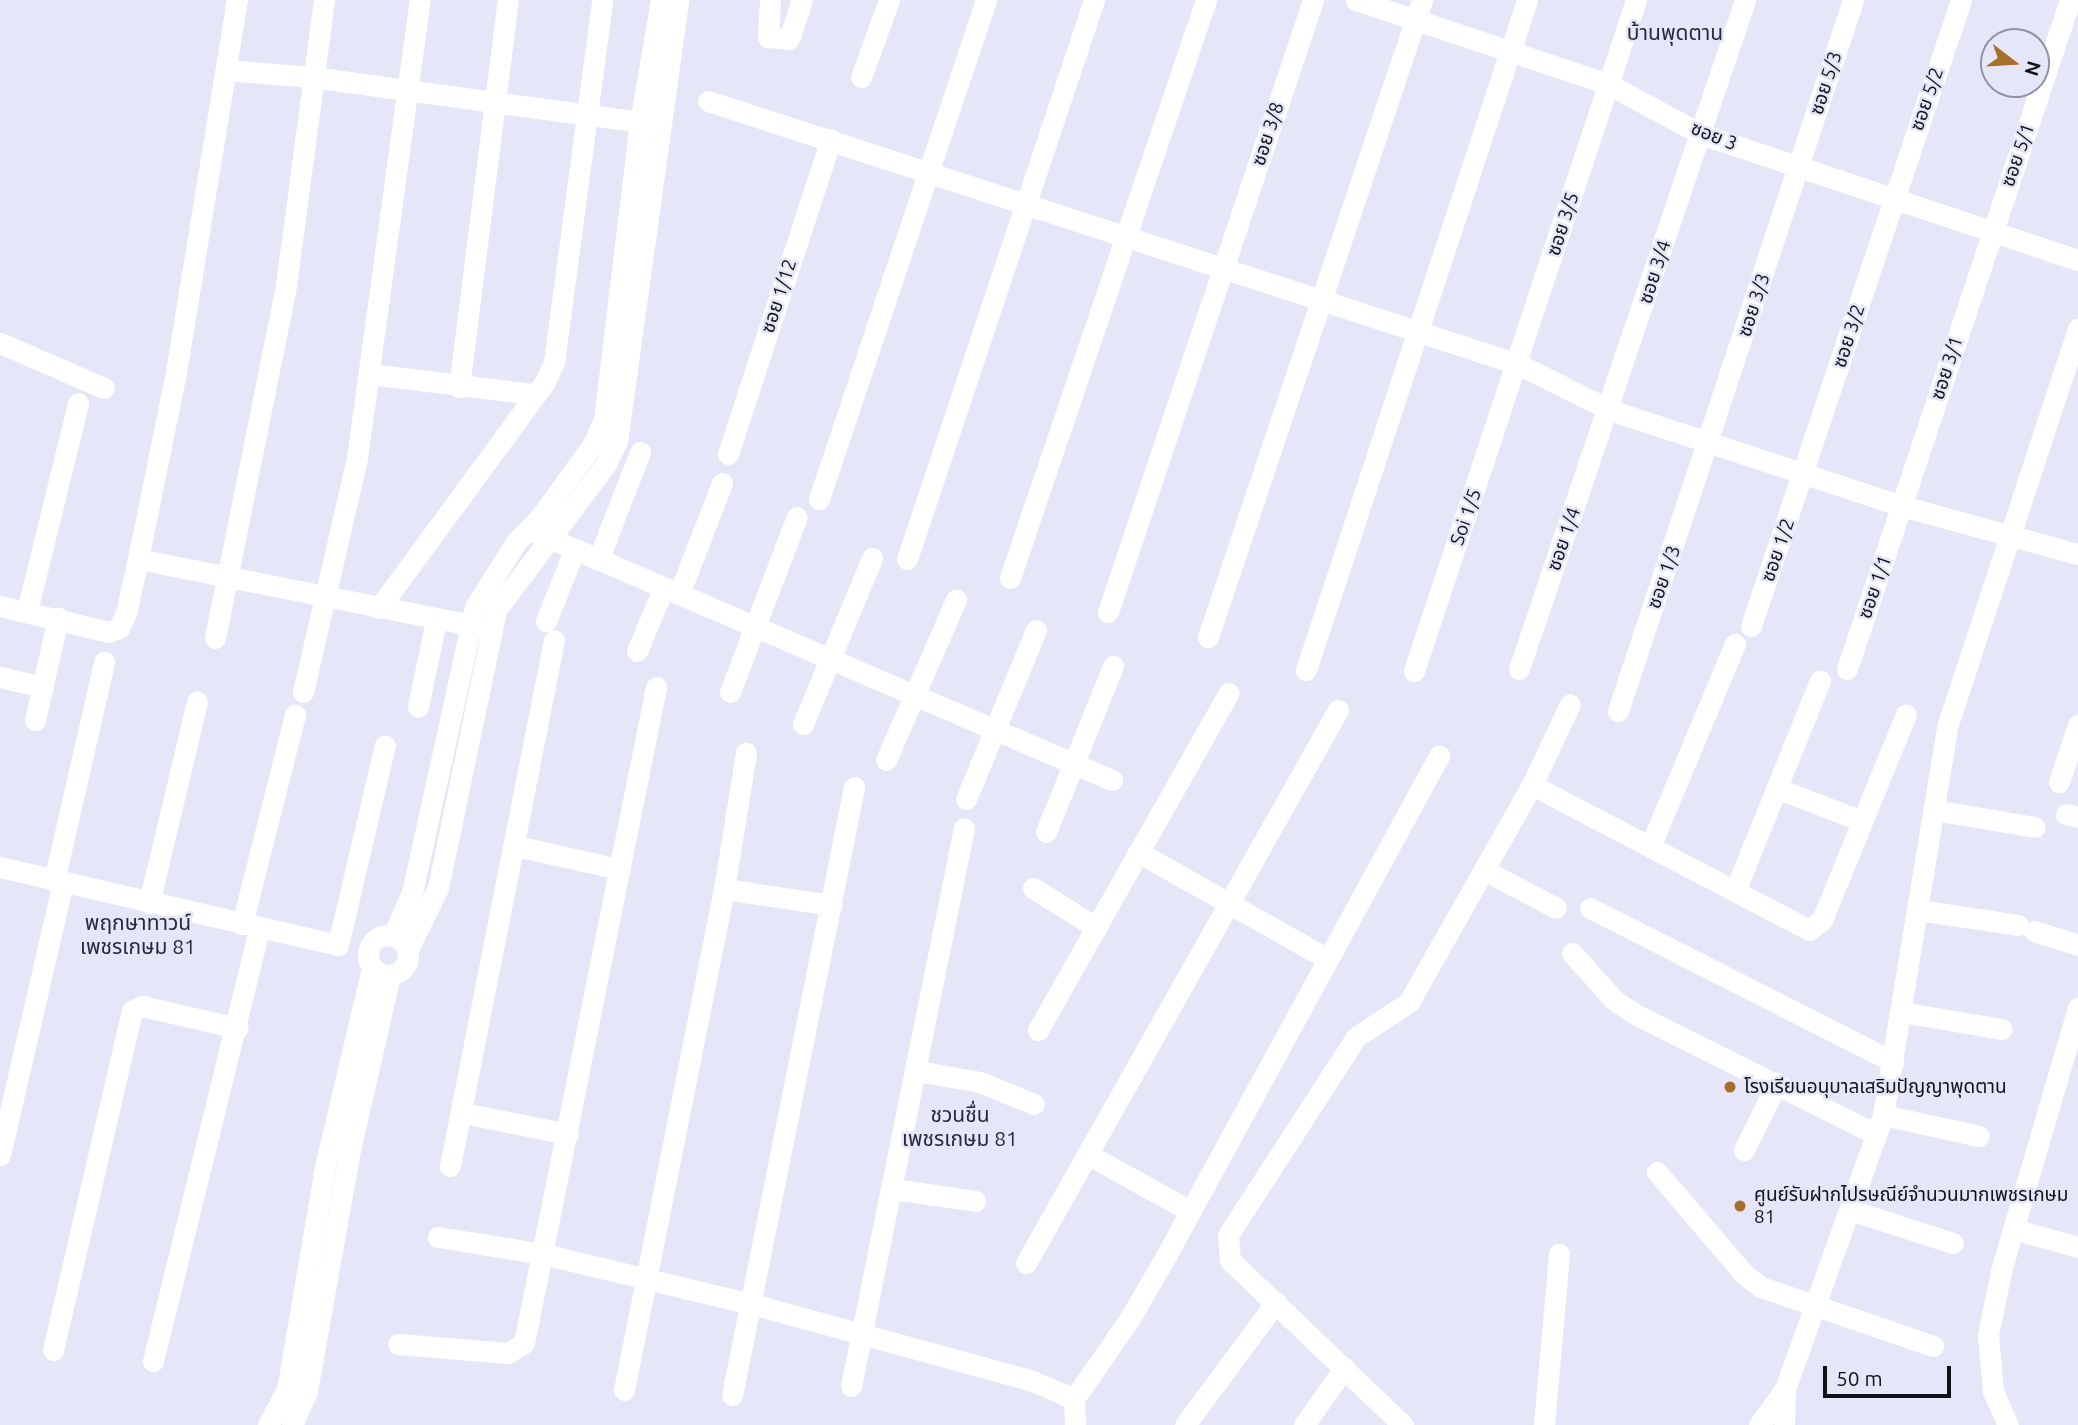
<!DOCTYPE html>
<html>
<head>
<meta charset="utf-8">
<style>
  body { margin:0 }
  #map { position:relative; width:2078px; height:1425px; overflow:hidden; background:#e5e7f9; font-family:Ubuntu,"Noto Sans Thai",sans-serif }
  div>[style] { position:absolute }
  .minor>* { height:21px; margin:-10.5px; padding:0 10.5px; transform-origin:10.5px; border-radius:10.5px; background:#fff }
  .minor>.ring { margin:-10.5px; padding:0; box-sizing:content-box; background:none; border:21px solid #fff; border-radius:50% }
  .dots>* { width:19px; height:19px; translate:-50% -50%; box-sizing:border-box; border:4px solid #e5e7f9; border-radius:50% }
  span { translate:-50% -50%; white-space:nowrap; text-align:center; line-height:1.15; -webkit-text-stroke:5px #e5e7f9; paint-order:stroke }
  .street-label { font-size:19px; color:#111217 }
  .poi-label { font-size:19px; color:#111217 }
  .left { translate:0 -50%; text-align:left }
  .neighbourhood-label { font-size:21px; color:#282a37 }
  .north { position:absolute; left:1980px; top:28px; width:70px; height:70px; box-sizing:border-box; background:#e5e7f9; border:2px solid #90929f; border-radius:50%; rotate:107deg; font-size:19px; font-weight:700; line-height:28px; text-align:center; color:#111217 }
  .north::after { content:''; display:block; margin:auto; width:24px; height:32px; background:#a57029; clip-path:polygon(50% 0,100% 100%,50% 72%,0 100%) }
  .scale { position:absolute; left:1823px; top:1366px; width:128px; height:32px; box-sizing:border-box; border:4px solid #111217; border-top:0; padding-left:9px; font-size:21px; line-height:24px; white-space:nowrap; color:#111217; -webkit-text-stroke:5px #e5e7f9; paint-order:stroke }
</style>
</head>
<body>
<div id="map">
  <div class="minor">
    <i style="left:770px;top:0;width:37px;rotate:93deg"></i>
    <i style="left:768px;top:37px;width:21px;rotate:5deg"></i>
    <i style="left:789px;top:39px;width:41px;rotate:-71.6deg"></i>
    <i style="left:1356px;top:0;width:266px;rotate:18.4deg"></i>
    <i style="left:1608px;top:84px;width:106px;rotate:28.3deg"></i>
    <i style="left:1701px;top:134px;width:397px;rotate:18.5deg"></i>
    <i style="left:227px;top:70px;width:85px;rotate:4.7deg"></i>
    <i style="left:312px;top:77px;width:346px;rotate:7.8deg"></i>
    <i style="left:861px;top:77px;width:82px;rotate:-70deg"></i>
    <i style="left:708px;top:101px;width:852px;rotate:17.99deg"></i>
    <i style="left:1518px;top:364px;width:103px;rotate:26.6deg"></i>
    <i style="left:1610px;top:410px;width:307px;rotate:18.2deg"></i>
    <i style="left:1902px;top:506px;width:182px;rotate:15.3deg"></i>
    <i style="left:0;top:343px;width:113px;rotate:23.4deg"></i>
    <i style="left:370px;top:374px;width:164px;rotate:7deg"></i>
    <i style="left:459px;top:387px;width:390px;rotate:-82.8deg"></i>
    <i style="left:728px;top:454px;width:331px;rotate:-71.9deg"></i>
    <i style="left:819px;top:499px;width:526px;rotate:-71.5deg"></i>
    <i style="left:535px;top:532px;width:628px;rotate:23.26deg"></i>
    <i style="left:138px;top:559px;width:191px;rotate:-78.5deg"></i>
    <i style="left:176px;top:372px;width:377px;rotate:-80.7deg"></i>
    <i style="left:907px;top:559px;width:589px;rotate:-71.5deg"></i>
    <i style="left:598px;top:560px;width:116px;rotate:-68.7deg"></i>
    <i style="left:1010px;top:578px;width:610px;rotate:-71.27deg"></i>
    <i style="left:679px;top:594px;width:119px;rotate:-68.8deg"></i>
    <i style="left:0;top:606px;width:112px;rotate:13.4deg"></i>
    <i style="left:109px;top:632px;width:11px;rotate:-22deg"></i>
    <i style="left:119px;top:628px;width:17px;rotate:-65deg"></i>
    <i style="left:126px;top:613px;width:55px;rotate:-77.5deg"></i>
    <i style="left:138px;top:559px;width:352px;rotate:11.2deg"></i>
    <i style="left:379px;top:608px;width:280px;rotate:-53.7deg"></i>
    <i style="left:545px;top:382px;width:22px;rotate:-66deg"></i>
    <i style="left:554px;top:362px;width:365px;rotate:-82.4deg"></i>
    <i style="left:27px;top:611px;width:214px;rotate:-76.2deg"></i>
    <i style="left:1108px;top:612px;width:645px;rotate:-71.48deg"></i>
    <i style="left:546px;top:621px;width:75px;rotate:-68.2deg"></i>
    <i style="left:1751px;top:626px;width:660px;rotate:-71.46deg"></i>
    <i style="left:1208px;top:637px;width:672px;rotate:-71.43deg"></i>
    <i style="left:215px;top:638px;width:360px;rotate:-78.6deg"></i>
    <i style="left:286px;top:285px;width:288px;rotate:-82.4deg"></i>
    <i style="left:637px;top:651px;width:69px;rotate:-67.1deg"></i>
    <i style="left:1519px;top:669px;width:706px;rotate:-71.33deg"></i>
    <i style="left:1847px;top:669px;width:705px;rotate:-71.57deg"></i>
    <i style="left:1306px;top:670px;width:706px;rotate:-71.74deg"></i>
    <i style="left:1414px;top:671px;width:707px;rotate:-71.69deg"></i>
    <i style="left:0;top:677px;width:44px;rotate:13.1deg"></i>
    <i style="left:303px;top:692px;width:240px;rotate:-77deg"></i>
    <i style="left:357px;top:458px;width:462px;rotate:-82.2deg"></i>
    <i style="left:730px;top:692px;width:187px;rotate:-69.1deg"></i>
    <i style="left:418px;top:707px;width:89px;rotate:-78.3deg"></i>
    <i style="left:1618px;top:711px;width:749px;rotate:-71.71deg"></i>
    <i style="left:35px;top:720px;width:105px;rotate:-77.3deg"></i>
    <i style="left:803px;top:724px;width:180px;rotate:-67.4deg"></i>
    <i style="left:886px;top:760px;width:175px;rotate:-66.4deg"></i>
    <i style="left:2059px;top:782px;width:60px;rotate:-71.6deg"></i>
    <i style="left:1532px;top:785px;width:313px;rotate:27.6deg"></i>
    <i style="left:1809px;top:930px;width:16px;rotate:-38deg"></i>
    <i style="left:1822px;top:920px;width:222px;rotate:-67.8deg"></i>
    <i style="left:1776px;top:788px;width:92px;rotate:21deg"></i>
    <i style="left:966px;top:799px;width:183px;rotate:-67.5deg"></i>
    <i style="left:1934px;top:810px;width:102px;rotate:9.6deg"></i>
    <i style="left:2066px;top:814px;width:12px;rotate:14deg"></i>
    <i style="left:1046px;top:832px;width:179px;rotate:-68deg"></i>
    <i style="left:516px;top:846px;width:106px;rotate:12.6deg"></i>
    <i style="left:1650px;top:847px;width:220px;rotate:-67.3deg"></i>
    <i style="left:1138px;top:852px;width:216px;rotate:29.4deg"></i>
    <i style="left:0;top:867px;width:347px;rotate:13deg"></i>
    <i style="left:338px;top:945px;width:205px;rotate:-76.8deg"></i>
    <i style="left:1484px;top:870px;width:81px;rotate:27.8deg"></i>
    <i style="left:54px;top:881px;width:225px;rotate:-77.1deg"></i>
    <i style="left:1033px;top:888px;width:75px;rotate:32deg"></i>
    <i style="left:724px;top:889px;width:109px;rotate:8.4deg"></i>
    <i style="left:1735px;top:891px;width:227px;rotate:-68deg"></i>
    <i style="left:149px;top:903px;width:207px;rotate:-76.6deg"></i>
    <i style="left:1590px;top:908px;width:340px;rotate:26.9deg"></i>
    <i style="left:1918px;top:910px;width:101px;rotate:8.5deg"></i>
    <i style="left:242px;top:924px;width:216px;rotate:-75.8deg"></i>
    <i style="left:2034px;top:931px;width:46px;rotate:17.7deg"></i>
    <i class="ring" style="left:368px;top:935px;width:19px;height:19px"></i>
    <i style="left:393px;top:935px;width:46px;rotate:-65.7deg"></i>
    <i style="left:412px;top:893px;width:293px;rotate:-77.6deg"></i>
    <i style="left:475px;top:607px;width:77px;rotate:-57.8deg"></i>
    <i style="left:516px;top:542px;width:37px;rotate:-46deg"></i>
    <i style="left:542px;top:515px;width:87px;rotate:-54.3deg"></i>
    <i style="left:593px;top:444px;width:27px;rotate:-66deg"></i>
    <i style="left:604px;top:419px;width:298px;rotate:-83.1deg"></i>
    <i style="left:640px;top:123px;width:125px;rotate:-80.3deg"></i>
    <i style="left:408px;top:949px;width:68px;rotate:-63.8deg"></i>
    <i style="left:438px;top:888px;width:284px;rotate:-78.2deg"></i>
    <i style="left:496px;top:610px;width:183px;rotate:-53deg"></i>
    <i style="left:606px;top:464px;width:25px;rotate:-64deg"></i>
    <i style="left:617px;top:441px;width:445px;rotate:-82.1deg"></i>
    <i style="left:1572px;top:953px;width:63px;rotate:48.2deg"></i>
    <i style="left:1614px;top:1000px;width:30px;rotate:33deg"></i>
    <i style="left:1639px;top:1016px;width:265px;rotate:26.5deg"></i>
    <i style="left:1901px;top:1012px;width:102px;rotate:9.6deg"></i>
    <i style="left:1038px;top:1030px;width:387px;rotate:-60.5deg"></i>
    <i style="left:917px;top:1071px;width:64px;rotate:9.9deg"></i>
    <i style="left:980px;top:1082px;width:58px;rotate:22.2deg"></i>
    <i style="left:463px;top:1113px;width:107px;rotate:11.3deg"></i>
    <i style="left:1883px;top:1115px;width:98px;rotate:12.3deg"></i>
    <i style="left:1744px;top:1150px;width:75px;rotate:-63.8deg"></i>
    <i style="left:0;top:1155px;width:279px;rotate:-77deg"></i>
    <i style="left:1089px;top:1155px;width:115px;rotate:29deg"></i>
    <i style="left:450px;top:1166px;width:536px;rotate:-78.82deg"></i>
    <i style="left:1657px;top:1172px;width:135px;rotate:49.5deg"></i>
    <i style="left:1745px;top:1275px;width:20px;rotate:37deg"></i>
    <i style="left:1761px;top:1287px;width:182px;rotate:18.9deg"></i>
    <i style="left:893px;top:1189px;width:83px;rotate:8.3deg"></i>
    <i style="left:1850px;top:1210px;width:108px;rotate:17.8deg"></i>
    <i style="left:2013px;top:1229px;width:67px;rotate:15.5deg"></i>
    <i style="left:438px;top:1237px;width:106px;rotate:9.2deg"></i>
    <i style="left:543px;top:1254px;width:215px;rotate:13.5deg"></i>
    <i style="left:752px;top:1304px;width:291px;rotate:15.3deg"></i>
    <i style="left:1033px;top:1381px;width:45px;rotate:23.7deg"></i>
    <i style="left:1026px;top:1263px;width:635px;rotate:-60.57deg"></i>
    <i style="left:398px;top:1344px;width:110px;rotate:4.7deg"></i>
    <i style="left:508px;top:1353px;width:19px;rotate:-32deg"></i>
    <i style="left:524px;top:1343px;width:669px;rotate:-78.62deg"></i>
    <i style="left:53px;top:1350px;width:348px;rotate:-76.9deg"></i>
    <i style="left:132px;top:1011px;width:11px;rotate:-27deg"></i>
    <i style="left:142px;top:1006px;width:98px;rotate:13deg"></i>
    <i style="left:153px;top:1361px;width:447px;rotate:-76.2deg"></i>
    <i style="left:851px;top:1386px;width:569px;rotate:-78.55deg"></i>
    <i style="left:624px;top:1390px;width:511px;rotate:-78.71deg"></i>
    <i style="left:724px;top:889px;width:138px;rotate:-80.8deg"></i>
    <i style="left:732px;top:1395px;width:620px;rotate:-78.65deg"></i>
    <i style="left:268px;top:1425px;width:40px;rotate:-62deg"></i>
    <i style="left:287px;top:1390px;width:226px;rotate:-80.3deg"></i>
    <i style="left:325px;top:1167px;width:204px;rotate:-76.7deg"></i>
    <i style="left:292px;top:1425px;width:37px;rotate:-66deg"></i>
    <i style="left:307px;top:1391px;width:245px;rotate:-79.9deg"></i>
    <i style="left:350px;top:1150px;width:180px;rotate:-77.1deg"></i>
    <i style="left:1075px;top:1425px;width:26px;rotate:-92deg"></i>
    <i style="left:1074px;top:1399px;width:98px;rotate:-55.3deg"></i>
    <i style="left:1130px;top:1318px;width:72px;rotate:-59.9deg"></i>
    <i style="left:1166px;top:1256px;width:570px;rotate:-61.37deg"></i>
    <i style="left:1185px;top:1425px;width:153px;rotate:-53.5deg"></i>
    <i style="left:1304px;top:1425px;width:70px;rotate:-54.9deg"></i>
    <i style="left:1403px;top:1425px;width:239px;rotate:-136.4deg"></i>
    <i style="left:1230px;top:1260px;width:25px;rotate:-95deg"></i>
    <i style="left:1228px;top:1235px;width:236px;rotate:-57.1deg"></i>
    <i style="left:1356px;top:1037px;width:64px;rotate:-33.4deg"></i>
    <i style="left:1409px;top:1002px;width:249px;rotate:-60.5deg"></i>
    <i style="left:1532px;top:785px;width:89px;rotate:-64.9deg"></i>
    <i style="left:1544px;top:1425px;width:172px;rotate:-85deg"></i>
    <i style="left:1759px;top:1425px;width:44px;rotate:-54.2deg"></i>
    <i style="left:1785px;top:1389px;width:291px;rotate:-70.3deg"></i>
    <i style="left:1883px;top:1115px;width:396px;rotate:-80.6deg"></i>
    <i style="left:1948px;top:724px;width:416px;rotate:-71.8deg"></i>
    <i style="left:1784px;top:1425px;width:36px;rotate:-88deg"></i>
    <i style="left:2008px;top:1425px;width:37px;rotate:-114deg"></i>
    <i style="left:1993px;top:1391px;width:56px;rotate:-95.1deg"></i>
    <i style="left:1988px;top:1335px;width:65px;rotate:-78.5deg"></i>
    <i style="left:2001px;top:1271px;width:274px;rotate:-73.7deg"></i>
  </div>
  <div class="dots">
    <i style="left:1730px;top:1087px;background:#a57029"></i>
    <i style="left:1740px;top:1206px;background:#a57029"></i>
  </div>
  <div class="street-label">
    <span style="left:1826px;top:83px;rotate:-72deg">ซอย 5/3</span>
    <span style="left:1927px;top:99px;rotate:-71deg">ซอย 5/2</span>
    <span style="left:1268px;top:134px;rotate:-72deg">ซอย 3/8</span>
    <span style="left:1714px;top:136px;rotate:22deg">ซอย 3</span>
    <span style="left:2018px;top:155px;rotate:-71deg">ซอย 5/1</span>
    <span style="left:1563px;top:224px;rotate:-72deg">ซอย 3/5</span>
    <span style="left:1655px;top:272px;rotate:-72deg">ซอย 3/4</span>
    <span style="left:779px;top:296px;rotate:-72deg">ซอย 1/12</span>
    <span style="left:1754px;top:305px;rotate:-72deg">ซอย 3/3</span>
    <span style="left:1849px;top:336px;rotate:-72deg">ซอย 3/2</span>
    <span style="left:1947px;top:368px;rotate:-72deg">ซอย 3/1</span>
    <span style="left:1466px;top:517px;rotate:-71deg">Soi 1/5</span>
    <span style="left:1564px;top:539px;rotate:-71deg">ซอย 1/4</span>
    <span style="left:1778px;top:550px;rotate:-71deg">ซอย 1/2</span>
    <span style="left:1664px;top:577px;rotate:-71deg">ซอย 1/3</span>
    <span style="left:1875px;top:587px;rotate:-71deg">ซอย 1/1</span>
  </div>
  <div class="poi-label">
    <span class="left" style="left:1744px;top:1087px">โรงเรียนอนุบาลเสริมปัญญาพุดตาน</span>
    <span class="left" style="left:1754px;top:1206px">ศูนย์รับฝากไปรษณีย์จำนวนมากเพชรเกษม<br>81</span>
  </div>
  <div class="neighbourhood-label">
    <span style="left:1675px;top:32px">บ้านพุดตาน</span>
    <span style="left:138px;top:934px">พฤกษาทาวน์<br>เพชรเกษม 81</span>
    <span style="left:960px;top:1126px">ชวนชื่น<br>เพชรเกษม 81</span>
  </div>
  <div class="north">N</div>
  <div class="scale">50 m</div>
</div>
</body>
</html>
